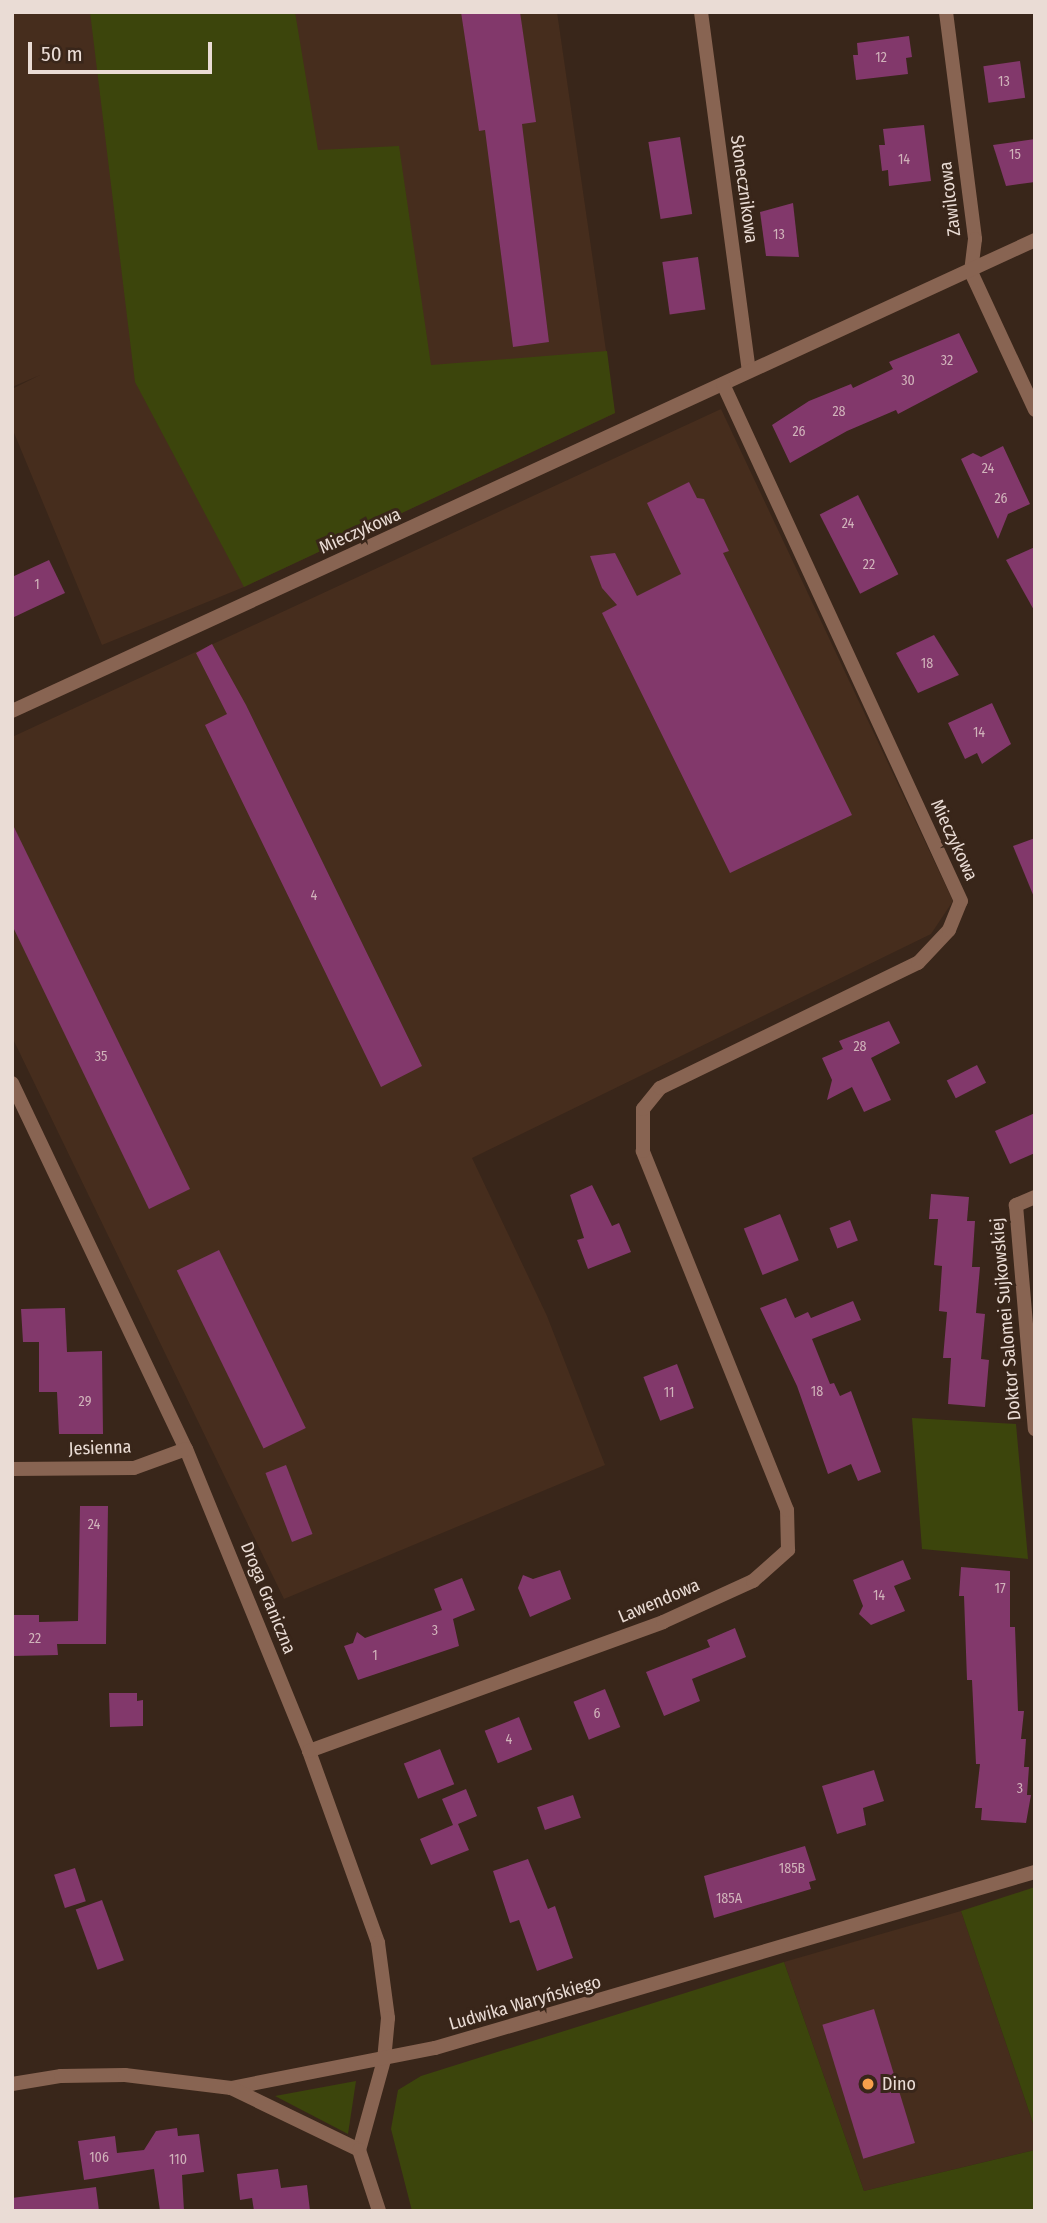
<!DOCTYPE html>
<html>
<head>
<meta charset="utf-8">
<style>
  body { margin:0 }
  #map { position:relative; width:1047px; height:2223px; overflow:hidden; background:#39261a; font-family:"Fira Sans Condensed",sans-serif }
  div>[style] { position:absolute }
  .built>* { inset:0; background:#462d1d }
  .green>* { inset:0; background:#3c450c }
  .building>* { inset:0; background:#82386b; transform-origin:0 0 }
  .minor>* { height:14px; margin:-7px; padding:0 7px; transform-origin:7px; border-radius:7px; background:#886452 }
  .tertiary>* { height:14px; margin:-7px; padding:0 7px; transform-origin:7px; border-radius:7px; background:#886452 }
  .dots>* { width:19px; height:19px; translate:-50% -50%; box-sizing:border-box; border:4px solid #39261a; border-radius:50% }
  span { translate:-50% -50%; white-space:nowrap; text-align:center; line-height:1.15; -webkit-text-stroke:6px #39261a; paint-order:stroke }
  .number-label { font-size:14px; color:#d0b3ba }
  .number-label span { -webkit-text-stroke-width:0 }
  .street-label { font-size:18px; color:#eadcd5 }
  .poi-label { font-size:18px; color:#eadcd5 }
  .left { translate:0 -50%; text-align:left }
  .frame { position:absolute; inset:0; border:14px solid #eadcd5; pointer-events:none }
  .scale { position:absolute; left:28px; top:42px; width:184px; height:32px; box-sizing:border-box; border:4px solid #eadcd5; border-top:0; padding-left:9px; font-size:21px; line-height:24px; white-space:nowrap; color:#eadcd5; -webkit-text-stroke:5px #39261a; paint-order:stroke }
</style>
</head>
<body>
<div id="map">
  <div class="built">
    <i style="clip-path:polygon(12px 12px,557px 12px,615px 413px,244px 587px,102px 645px,12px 428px,12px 389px,40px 375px,12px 387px)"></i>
    <i style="clip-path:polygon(721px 409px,953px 901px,931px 934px,472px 1158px,547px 1316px,605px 1465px,284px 1599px,12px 1037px,12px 737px)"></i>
    <i style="clip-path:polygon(961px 1911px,1035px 2129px,1035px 2150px,864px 2191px,784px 1962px)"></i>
  </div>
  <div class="green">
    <i style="clip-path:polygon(90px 12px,295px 12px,318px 150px,399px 146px,431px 365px,607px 351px,615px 413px,244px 587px,135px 382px)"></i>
    <i style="clip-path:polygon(912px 1418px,1016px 1424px,1028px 1559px,922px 1549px)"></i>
    <i style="clip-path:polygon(1035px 1887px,1035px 2129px,961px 1911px)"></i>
    <i style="clip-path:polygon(784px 1962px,864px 2191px,1035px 2150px,1035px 2211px,412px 2211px,391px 2129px,398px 2090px,421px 2076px)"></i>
    <i style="clip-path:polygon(356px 2081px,348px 2134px,275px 2096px)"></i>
  </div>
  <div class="building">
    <i style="clip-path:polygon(461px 12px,520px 12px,536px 122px,522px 124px,549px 342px,513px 347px,485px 130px,479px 131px)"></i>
    <i style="clip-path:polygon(909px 36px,912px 57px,906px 58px,908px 74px,856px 80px,853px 55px,858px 55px,857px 43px)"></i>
    <i style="left:1020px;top:61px;width:37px;height:37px;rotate:82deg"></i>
    <i style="clip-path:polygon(924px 125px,931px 181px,889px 186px,888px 170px,882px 171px,879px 145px,885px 145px,883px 129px)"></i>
    <i style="left:680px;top:137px;width:78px;height:32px;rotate:81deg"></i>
    <i style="clip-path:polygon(1035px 139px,1035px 182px,1006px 186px,993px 145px)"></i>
    <i style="clip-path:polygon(793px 203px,799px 257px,766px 256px,760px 212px)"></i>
    <i style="left:698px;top:257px;width:53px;height:36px;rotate:82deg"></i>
    <i style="clip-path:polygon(959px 333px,978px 372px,898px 414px,896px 410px,847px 431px,790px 463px,772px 425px,809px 401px,851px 384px,853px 388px,893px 369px,889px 362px)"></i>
    <i style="clip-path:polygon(1003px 446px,1030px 504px,1008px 514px,998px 539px,961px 459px,973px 453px,981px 457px)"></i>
    <i style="clip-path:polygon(689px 482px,697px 498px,704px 499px,729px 551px,723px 553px,852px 815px,730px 873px,602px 613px,617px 605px,602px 588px,590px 556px,615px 553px,637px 596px,681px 574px,647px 503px)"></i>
    <i style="left:858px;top:495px;width:89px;height:43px;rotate:63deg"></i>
    <i style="clip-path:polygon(1035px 547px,1035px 612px,1006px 560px)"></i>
    <i style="clip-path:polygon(49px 560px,65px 593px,12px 618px,12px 577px)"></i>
    <i style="clip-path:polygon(934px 635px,959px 675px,918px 693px,896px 653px)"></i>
    <i style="clip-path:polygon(212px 644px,246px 705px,422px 1066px,381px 1087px,205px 725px,227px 714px,196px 653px)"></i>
    <i style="clip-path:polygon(992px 703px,1011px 744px,982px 764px,977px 753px,965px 759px,948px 723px)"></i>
    <i style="clip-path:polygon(12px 823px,190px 1189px,149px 1209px,12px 925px)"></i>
    <i style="clip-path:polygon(1035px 838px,1035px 897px,1034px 897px,1013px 846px)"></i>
    <i style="clip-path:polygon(889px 1021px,900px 1043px,871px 1058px,891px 1100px,864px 1112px,852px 1087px,827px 1100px,832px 1080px,822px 1058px,843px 1049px,839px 1041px)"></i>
    <i style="left:977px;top:1065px;width:20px;height:34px;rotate:63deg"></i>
    <i style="clip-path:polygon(1035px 1113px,1035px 1153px,1010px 1164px,995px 1131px)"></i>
    <i style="clip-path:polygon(592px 1185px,612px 1226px,619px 1223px,631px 1252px,588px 1269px,577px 1240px,584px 1238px,570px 1195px)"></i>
    <i style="clip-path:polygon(931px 1194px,969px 1197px,967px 1221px,975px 1221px,972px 1267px,980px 1267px,976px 1313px,985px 1314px,981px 1359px,989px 1360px,985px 1407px,948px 1404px,951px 1358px,943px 1358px,947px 1312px,939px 1311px,942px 1266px,934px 1265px,938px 1219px,929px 1219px)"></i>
    <i style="left:780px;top:1214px;width:50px;height:39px;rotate:68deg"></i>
    <i style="left:850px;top:1220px;width:22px;height:22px;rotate:69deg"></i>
    <i style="left:219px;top:1250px;width:198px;height:47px;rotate:64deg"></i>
    <i style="clip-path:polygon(786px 1298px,795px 1318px,808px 1312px,811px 1318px,853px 1301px,861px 1320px,812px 1339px,830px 1384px,834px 1383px,840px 1396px,851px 1391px,881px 1472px,858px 1481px,851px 1464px,828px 1474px,797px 1386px,760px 1308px)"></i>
    <i style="clip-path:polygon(65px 1308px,67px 1352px,102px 1351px,103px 1434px,59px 1434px,57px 1392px,39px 1392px,39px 1342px,23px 1342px,21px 1309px)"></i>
    <i style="left:677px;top:1364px;width:47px;height:36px;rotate:69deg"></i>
    <i style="left:286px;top:1465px;width:74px;height:22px;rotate:69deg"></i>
    <i style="clip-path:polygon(80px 1506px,108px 1506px,106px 1644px,57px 1644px,58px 1655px,12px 1656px,12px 1615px,39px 1615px,39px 1622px,78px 1621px)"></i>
    <i style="clip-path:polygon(903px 1560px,911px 1579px,894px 1586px,905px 1611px,871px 1625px,859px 1614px,863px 1606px,853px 1580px)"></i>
    <i style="clip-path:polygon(961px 1567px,1010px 1571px,1010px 1627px,1015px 1627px,1018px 1711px,1024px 1711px,1021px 1739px,1026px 1739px,1024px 1767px,1029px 1767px,1027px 1795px,1031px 1795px,1026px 1823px,981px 1820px,982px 1808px,975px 1808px,980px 1764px,976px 1764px,972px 1680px,967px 1680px,964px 1596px,959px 1596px)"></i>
    <i style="clip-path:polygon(560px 1570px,571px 1599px,530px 1617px,518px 1588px,523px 1575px,533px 1579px)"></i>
    <i style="clip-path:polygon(462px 1578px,475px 1610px,453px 1619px,459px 1646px,358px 1680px,344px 1646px,353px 1643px,357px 1632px,365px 1638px,442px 1610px,434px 1589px)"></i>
    <i style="clip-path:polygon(735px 1628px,746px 1657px,692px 1679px,700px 1701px,664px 1716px,646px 1672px,710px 1647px,707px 1640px)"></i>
    <i style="left:605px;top:1689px;width:41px;height:34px;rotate:68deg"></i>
    <i style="clip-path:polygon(109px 1693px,137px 1693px,137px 1701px,143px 1700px,143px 1726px,110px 1727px)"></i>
    <i style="left:519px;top:1717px;width:35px;height:37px;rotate:68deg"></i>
    <i style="left:440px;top:1749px;width:38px;height:39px;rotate:68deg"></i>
    <i style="clip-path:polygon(874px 1770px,884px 1801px,863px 1808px,866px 1825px,837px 1834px,822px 1786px)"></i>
    <i style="clip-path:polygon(466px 1789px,477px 1816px,458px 1824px,469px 1850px,431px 1865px,420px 1839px,453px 1825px,442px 1799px)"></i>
    <i style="left:573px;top:1795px;width:24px;height:38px;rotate:71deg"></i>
    <i style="clip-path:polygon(805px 1846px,816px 1880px,809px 1882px,811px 1889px,714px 1918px,704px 1876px)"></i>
    <i style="clip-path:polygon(528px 1859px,548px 1909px,555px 1906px,573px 1958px,537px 1971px,519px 1920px,510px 1923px,493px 1871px)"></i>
    <i style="left:75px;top:1868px;width:35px;height:22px;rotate:72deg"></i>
    <i style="left:102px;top:1900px;width:64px;height:28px;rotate:70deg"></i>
    <i style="left:874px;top:2009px;width:140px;height:54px;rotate:73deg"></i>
    <i style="clip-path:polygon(177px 2128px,178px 2136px,199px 2134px,204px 2172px,182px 2175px,184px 2211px,160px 2211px,154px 2169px,84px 2180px,78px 2141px,115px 2136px,117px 2153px,144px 2150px,156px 2131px)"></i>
    <i style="clip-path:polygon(278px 2169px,281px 2188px,307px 2185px,310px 2211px,254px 2211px,252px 2198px,240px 2200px,237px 2174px)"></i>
    <i style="clip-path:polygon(96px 2187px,99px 2211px,12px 2211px,12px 2198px)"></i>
  </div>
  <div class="minor">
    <i style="left:701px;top:12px;width:362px;rotate:82.4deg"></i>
    <i style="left:946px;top:12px;width:229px;rotate:82.7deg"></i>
    <i style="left:975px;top:239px;width:33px;rotate:97deg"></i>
    <i style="left:971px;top:272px;width:152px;rotate:65.1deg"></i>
    <i style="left:12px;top:711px;width:1126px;rotate:-24.72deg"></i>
    <i style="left:12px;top:1083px;width:405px;rotate:64.6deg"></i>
    <i style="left:186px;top:1449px;width:326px;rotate:67.8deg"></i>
    <i style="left:309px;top:1751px;width:204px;rotate:70.2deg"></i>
    <i style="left:378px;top:1943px;width:76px;rotate:82.4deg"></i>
    <i style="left:388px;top:2018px;width:42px;rotate:95.4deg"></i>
    <i style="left:384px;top:2060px;width:93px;rotate:105.5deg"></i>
    <i style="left:1035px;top:1197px;width:21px;rotate:157deg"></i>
    <i style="left:1016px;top:1205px;width:225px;rotate:85.2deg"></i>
    <i style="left:12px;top:1469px;width:122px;rotate:-0.5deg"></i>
    <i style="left:134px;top:1468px;width:55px;rotate:-20.1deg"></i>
    <i style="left:309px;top:1751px;width:377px;rotate:-20deg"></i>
    <i style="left:663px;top:1622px;width:99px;rotate:-24.5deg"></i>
    <i style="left:753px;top:1581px;width:47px;rotate:-41.5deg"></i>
    <i style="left:788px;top:1550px;width:40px;rotate:-91.4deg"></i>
    <i style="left:787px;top:1510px;width:387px;rotate:-111.9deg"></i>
    <i style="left:643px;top:1151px;width:42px;rotate:-90deg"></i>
    <i style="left:643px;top:1109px;width:27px;rotate:-51deg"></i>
    <i style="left:660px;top:1088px;width:287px;rotate:-25.9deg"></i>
    <i style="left:918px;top:963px;width:45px;rotate:-46.8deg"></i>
    <i style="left:949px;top:930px;width:31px;rotate:-68deg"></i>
    <i style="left:961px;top:901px;width:569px;rotate:-114.72deg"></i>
    <i style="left:231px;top:2088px;width:208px;rotate:-11.1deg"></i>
    <i style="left:435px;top:2048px;width:625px;rotate:-16.35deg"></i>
  </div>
  <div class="tertiary">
    <i style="left:12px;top:2084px;width:50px;rotate:-9.3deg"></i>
    <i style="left:61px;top:2076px;width:64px;rotate:-0.9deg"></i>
    <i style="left:125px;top:2075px;width:107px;rotate:7deg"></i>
    <i style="left:231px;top:2088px;width:142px;rotate:25.8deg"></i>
    <i style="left:359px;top:2150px;width:64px;rotate:71.8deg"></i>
  </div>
  <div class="dots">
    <i style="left:868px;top:2084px;background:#f8a04b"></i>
  </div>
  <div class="number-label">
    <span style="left:881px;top:58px">12</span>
    <span style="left:1004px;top:82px">13</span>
    <span style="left:1015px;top:155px">15</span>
    <span style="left:904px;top:160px">14</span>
    <span style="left:779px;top:235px">13</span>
    <span style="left:947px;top:361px">32</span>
    <span style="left:908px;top:381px">30</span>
    <span style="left:839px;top:412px">28</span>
    <span style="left:799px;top:432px">26</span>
    <span style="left:988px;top:469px">24</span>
    <span style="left:1001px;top:499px">26</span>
    <span style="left:848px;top:524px">24</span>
    <span style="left:869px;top:565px">22</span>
    <span style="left:37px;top:585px">1</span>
    <span style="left:927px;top:664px">18</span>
    <span style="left:979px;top:733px">14</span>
    <span style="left:314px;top:896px">4</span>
    <span style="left:860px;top:1047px">28</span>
    <span style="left:101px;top:1057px">35</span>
    <span style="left:817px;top:1392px">18</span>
    <span style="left:669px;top:1393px">11</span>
    <span style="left:85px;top:1402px">29</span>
    <span style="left:94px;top:1525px">24</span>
    <span style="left:1000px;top:1589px">17</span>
    <span style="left:879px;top:1596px">14</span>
    <span style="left:435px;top:1631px">3</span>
    <span style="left:35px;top:1639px">22</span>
    <span style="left:375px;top:1656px">1</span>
    <span style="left:597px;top:1714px">6</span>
    <span style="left:509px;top:1740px">4</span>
    <span style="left:1020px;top:1789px">3</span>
    <span style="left:792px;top:1869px">185B</span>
    <span style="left:729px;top:1899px">185A</span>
    <span style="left:99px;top:2158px">106</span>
    <span style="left:178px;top:2160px">110</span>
  </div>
  <div class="street-label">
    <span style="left:744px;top:189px;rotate:82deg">Słonecznikowa</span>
    <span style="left:950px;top:199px;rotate:-97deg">Zawilcowa</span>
    <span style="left:360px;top:531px;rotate:-24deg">Mieczykowa</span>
    <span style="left:954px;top:840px;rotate:65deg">Mieczykowa</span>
    <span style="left:1006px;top:1319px;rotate:-95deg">Doktor Salomei Sujkowskiej</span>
    <span style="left:100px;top:1448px;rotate:-2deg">Jesienna</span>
    <span style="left:268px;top:1598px;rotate:68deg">Droga Graniczna</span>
    <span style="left:659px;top:1601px;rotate:-23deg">Lawendowa</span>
    <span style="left:525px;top:2003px;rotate:-16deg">Ludwika Waryńskiego</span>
  </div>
  <div class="poi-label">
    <span class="left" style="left:882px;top:2084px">Dino</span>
  </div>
  <div class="frame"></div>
  <div class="scale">50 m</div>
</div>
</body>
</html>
